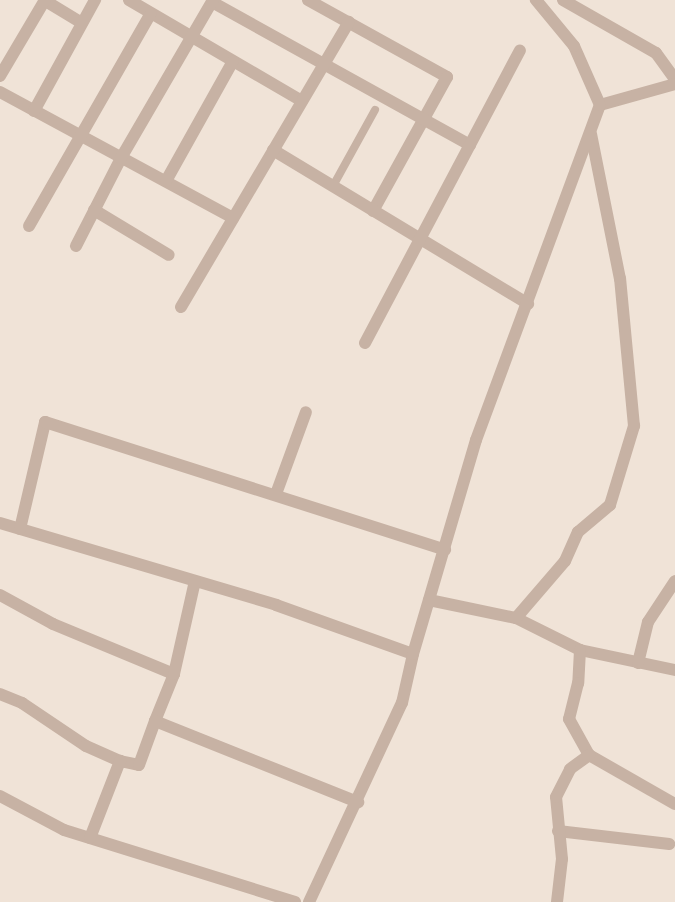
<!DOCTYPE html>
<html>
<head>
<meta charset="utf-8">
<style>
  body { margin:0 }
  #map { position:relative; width:675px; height:902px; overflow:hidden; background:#f0e3d7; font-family:"Roboto Condensed",sans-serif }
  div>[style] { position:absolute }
  .lane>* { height:8px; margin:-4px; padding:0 4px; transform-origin:4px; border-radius:4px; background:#c7b2a4 }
  .street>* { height:12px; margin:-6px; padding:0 6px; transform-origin:6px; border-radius:6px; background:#c7b2a4 }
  span { translate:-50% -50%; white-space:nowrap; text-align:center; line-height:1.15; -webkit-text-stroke:4px #f8ede3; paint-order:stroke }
</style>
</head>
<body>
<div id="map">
  <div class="lane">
    <i style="left:333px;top:186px;width:87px;rotate:-61.1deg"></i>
  </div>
  <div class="street">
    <i style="left:44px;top:0;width:44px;rotate:31.2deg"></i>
    <i style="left:129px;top:0;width:200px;rotate:30.3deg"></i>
    <i style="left:308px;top:0;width:159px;rotate:29deg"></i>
    <i style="left:447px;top:77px;width:153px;rotate:118.9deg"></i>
    <i style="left:563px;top:0;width:107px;rotate:29.7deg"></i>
    <i style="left:656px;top:53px;width:32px;rotate:54deg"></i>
    <i style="left:212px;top:2px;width:295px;rotate:29deg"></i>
    <i style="left:0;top:76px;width:88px;rotate:-59.4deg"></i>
    <i style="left:0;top:92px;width:265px;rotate:28.4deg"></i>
    <i style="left:600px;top:105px;width:78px;rotate:-15.6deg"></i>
    <i style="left:34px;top:111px;width:127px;rotate:-61.2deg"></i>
    <i style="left:273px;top:150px;width:298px;rotate:31.1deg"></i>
    <i style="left:166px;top:181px;width:137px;rotate:-60.8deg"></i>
    <i style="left:94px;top:210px;width:87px;rotate:31deg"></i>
    <i style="left:29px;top:226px;width:245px;rotate:-60.2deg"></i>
    <i style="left:76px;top:246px;width:99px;rotate:-62.9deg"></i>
    <i style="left:121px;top:158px;width:183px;rotate:-59.8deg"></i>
    <i style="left:181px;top:307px;width:331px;rotate:-59.5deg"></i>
    <i style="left:365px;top:343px;width:331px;rotate:-62.1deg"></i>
    <i style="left:276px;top:494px;width:87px;rotate:-69.9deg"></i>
    <i style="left:0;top:523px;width:288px;rotate:16.5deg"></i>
    <i style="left:276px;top:605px;width:145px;rotate:19.7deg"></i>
    <i style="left:20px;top:529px;width:110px;rotate:-76.8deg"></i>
    <i style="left:45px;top:422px;width:420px;rotate:17.7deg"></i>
    <i style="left:0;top:595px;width:60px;rotate:28.7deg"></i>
    <i style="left:53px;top:624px;width:131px;rotate:22.5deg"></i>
    <i style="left:174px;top:674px;width:51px;rotate:112deg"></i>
    <i style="left:155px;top:721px;width:219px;rotate:21.8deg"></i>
    <i style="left:429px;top:600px;width:89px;rotate:11.7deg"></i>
    <i style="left:516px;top:618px;width:72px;rotate:26.6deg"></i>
    <i style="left:580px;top:650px;width:97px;rotate:11.9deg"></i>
    <i style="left:516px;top:618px;width:75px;rotate:-49.3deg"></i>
    <i style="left:565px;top:561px;width:32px;rotate:-66deg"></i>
    <i style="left:578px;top:532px;width:42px;rotate:-40.2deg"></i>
    <i style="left:610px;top:505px;width:83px;rotate:-73.1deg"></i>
    <i style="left:634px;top:426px;width:148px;rotate:-95.4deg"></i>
    <i style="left:620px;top:279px;width:148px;rotate:-101.3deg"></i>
    <i style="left:580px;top:650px;width:33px;rotate:93deg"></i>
    <i style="left:578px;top:683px;width:37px;rotate:104deg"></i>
    <i style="left:569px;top:719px;width:41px;rotate:60.9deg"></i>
    <i style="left:589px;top:755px;width:99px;rotate:29.7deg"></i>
    <i style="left:638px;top:663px;width:42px;rotate:-76.3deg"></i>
    <i style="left:648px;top:622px;width:49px;rotate:-56.6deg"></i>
    <i style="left:174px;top:674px;width:95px;rotate:-77.3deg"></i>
    <i style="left:0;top:694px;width:24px;rotate:22deg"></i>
    <i style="left:22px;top:703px;width:77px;rotate:33.9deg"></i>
    <i style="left:86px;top:746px;width:37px;rotate:24deg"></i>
    <i style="left:120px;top:761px;width:19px;rotate:12deg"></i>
    <i style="left:139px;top:765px;width:47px;rotate:-70deg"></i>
    <i style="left:0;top:796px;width:72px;rotate:28deg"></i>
    <i style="left:64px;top:830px;width:242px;rotate:17.3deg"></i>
    <i style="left:558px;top:831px;width:112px;rotate:6.7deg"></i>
    <i style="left:90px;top:838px;width:83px;rotate:-68.7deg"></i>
    <i style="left:309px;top:902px;width:220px;rotate:-65deg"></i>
    <i style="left:402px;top:703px;width:50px;rotate:-77.3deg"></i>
    <i style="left:413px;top:654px;width:223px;rotate:-73.6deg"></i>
    <i style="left:476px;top:440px;width:357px;rotate:-69.7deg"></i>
    <i style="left:600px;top:105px;width:64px;rotate:-113.8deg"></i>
    <i style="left:574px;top:46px;width:60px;rotate:-129.6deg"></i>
    <i style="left:557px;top:902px;width:43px;rotate:-83.4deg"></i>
    <i style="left:562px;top:859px;width:62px;rotate:-95.5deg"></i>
    <i style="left:556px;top:797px;width:31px;rotate:-63deg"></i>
    <i style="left:570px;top:769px;width:24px;rotate:-36deg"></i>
  </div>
</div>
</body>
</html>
